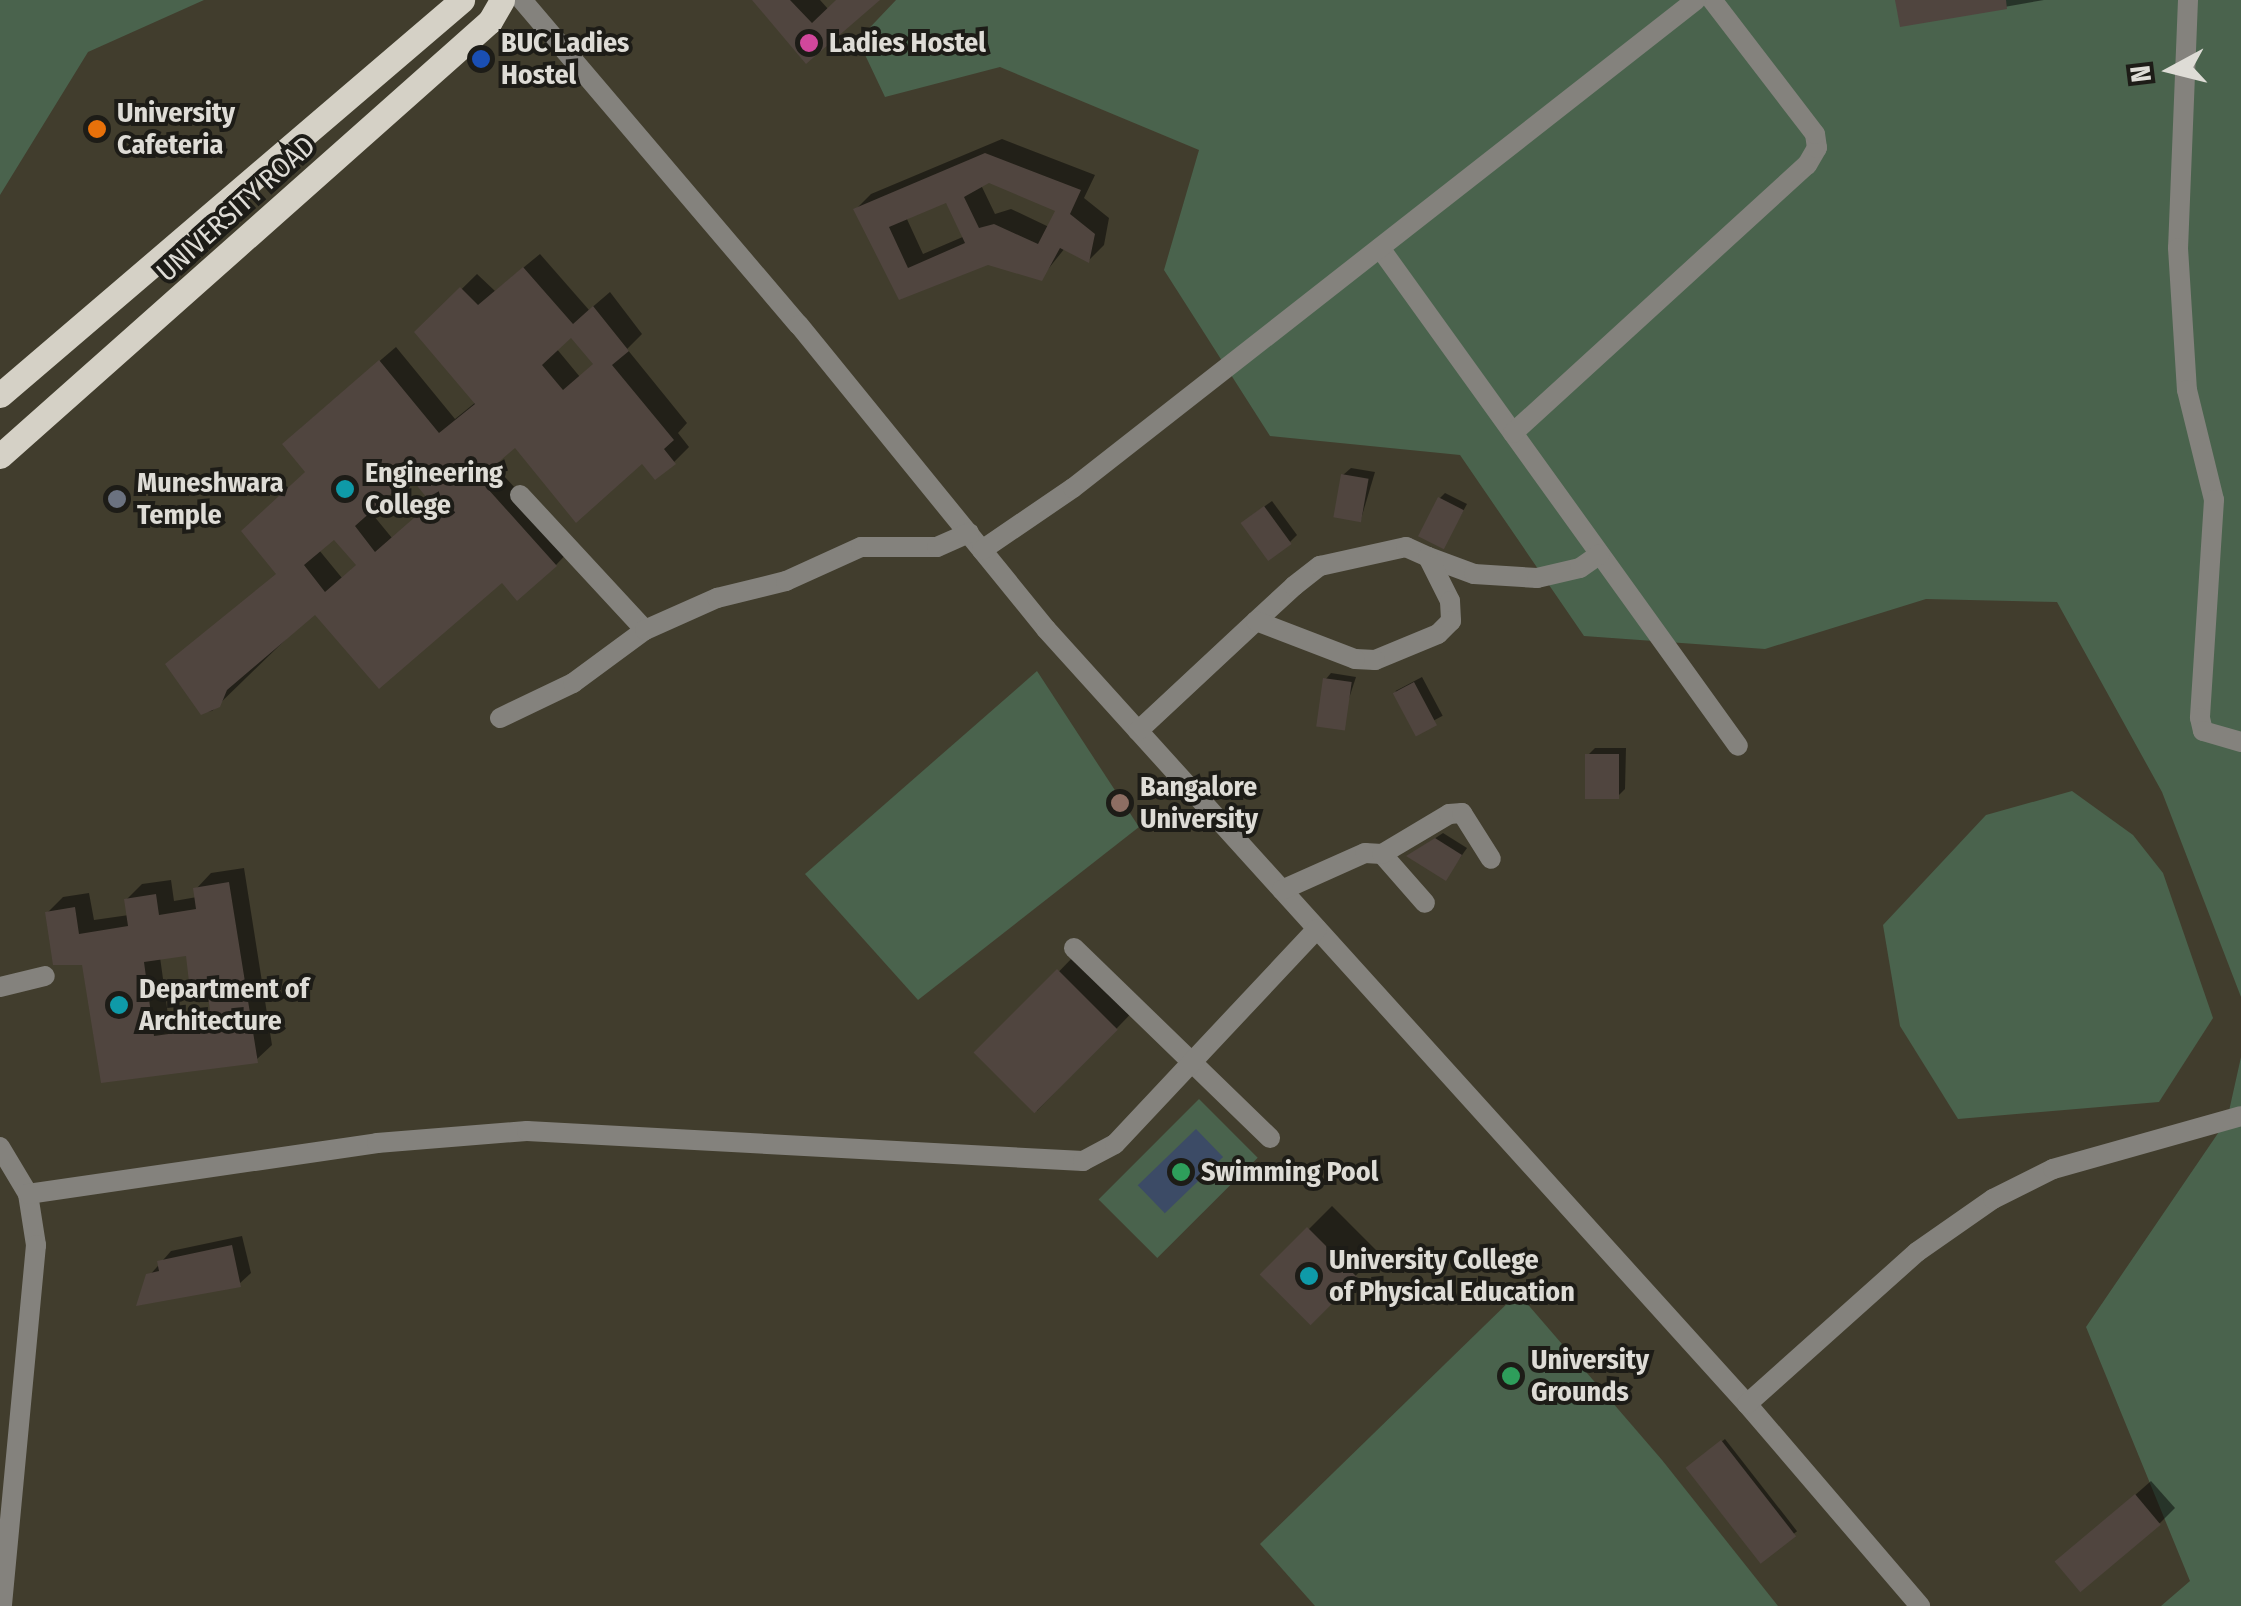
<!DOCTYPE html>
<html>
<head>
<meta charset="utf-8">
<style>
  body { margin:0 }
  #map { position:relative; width:2241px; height:1606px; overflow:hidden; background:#363429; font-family:"Fira Sans Condensed",sans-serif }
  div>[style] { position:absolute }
  .built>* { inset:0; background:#413d2d; transform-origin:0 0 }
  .green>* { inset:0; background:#4a634d; transform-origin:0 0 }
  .water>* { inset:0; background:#3c4b66; transform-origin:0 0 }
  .shadow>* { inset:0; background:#0007; transform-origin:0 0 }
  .building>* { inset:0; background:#50453f; transform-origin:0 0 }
  .minor>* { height:20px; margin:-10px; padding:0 10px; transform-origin:10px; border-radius:10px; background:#84827d }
  .major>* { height:25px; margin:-12.5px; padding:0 12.5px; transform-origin:12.5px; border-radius:12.5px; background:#d5d1c6 }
  .dots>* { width:28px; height:28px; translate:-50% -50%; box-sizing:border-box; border:5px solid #1d1c17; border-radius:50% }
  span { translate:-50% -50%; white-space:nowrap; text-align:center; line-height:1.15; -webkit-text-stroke:8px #1d1c17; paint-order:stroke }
  .poi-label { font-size:28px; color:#dedcd6; font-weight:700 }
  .left { translate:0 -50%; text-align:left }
  .street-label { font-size:28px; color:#dedcd6 }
  .north { position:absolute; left:2121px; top:20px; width:100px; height:100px; -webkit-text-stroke:8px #1d1c17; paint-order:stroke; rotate:263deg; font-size:28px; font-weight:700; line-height:40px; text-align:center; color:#dedcd6 }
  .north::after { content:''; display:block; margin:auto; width:35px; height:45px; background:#dedcd6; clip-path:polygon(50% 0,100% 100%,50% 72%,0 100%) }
</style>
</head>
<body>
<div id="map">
  <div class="built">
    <i style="left:0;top:0;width:2241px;height:1606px"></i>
  </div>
  <div class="green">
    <i style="clip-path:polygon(0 0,204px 0,88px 52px,0 195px)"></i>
    <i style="clip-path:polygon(896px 0,2241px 0,2241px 997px,2162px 792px,2057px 602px,1926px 599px,1765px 649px,1584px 636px,1460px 455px,1270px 436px,1164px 270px,1199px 150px,1000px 67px,885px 97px,858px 40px)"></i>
    <i style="clip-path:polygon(1037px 671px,1139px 827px,918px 1000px,805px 874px)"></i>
    <i style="clip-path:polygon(2072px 791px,2133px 835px,2163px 873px,2213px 1018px,2159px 1102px,1958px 1119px,1900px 1026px,1883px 925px,1986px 815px)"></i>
    <i style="clip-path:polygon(2241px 1057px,2241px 1606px,2161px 1606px,2190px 1581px,2086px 1327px,2227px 1120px)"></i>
    <i style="left:1199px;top:1099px;width:83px;height:142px;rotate:45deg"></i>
    <i style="clip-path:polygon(1518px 1293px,1662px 1460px,1778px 1606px,1315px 1606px,1260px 1544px)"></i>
  </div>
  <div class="water">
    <i style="left:1196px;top:1129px;width:39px;height:81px;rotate:46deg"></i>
  </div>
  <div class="shadow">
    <i style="clip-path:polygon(755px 0,820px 0,829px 10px,839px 0,876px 0,807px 60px)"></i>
    <i style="clip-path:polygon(1897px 0,2044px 0,1902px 25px)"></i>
    <i style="clip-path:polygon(evenodd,1002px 139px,1095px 175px,1084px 198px,1109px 218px,1104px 245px,1089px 260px,1065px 248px,1041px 278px,988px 263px,900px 297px,856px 209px,871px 194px,1002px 139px,989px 180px,1059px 209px,1049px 227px,1011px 209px,995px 214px,981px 185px,989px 180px,1002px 139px,947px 200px,965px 236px,923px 254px,906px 217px,947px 200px)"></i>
    <i style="clip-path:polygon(evenodd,540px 254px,589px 310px,610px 292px,642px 334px,627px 349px,687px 423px,678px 433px,689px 447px,674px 462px,515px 445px,493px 464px,571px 549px,556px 565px,315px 611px,212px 711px,202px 712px,278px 572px,308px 472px,301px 428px,396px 347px,455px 419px,476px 402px,418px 332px,477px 274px,495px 291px,540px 254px,571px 334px,596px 363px,580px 377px,556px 348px,571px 334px,540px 254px,410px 474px,434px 502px,392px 538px,369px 510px,410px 474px,540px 254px,334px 537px,358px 564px,342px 578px,319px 550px,334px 537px)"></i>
    <i style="clip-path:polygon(1351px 468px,1375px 472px,1361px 519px,1343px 475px)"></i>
    <i style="clip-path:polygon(1445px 493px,1467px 504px,1444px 546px,1440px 498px)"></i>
    <i style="clip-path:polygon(1272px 501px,1297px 535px,1290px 542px,1251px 516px)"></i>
    <i style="clip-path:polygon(1331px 673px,1356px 677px,1339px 729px,1326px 679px)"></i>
    <i style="left:1422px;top:677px;width:44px;height:30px;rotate:62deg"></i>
    <i style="clip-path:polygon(1595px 748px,1626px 748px,1625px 789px,1618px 796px,1588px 755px)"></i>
    <i style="clip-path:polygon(1443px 833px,1467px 848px,1446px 878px,1410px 855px)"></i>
    <i style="clip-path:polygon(evenodd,244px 868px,272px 1045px,256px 1060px,103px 1080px,84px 962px,48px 912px,63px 897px,89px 893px,94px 920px,129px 915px,126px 900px,142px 884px,171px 880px,174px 901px,197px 897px,196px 889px,211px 873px,244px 868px,188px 953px,208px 976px,213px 1016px,169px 1022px,160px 957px,188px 953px)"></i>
    <i style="left:1074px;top:956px;width:81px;height:137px;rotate:44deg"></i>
    <i style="left:1332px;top:1206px;width:66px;height:98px;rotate:45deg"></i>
    <i style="clip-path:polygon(242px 1236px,251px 1273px,239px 1284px,149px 1276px,171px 1251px)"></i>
    <i style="left:1725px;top:1439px;width:117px;height:45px;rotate:52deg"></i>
    <i style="clip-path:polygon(2151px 1481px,2175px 1508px,2160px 1523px,2075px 1548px)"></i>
  </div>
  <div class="building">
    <i style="clip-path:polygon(752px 0,790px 0,812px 23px,836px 0,880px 0,806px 64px)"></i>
    <i style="clip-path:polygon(1895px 0,2006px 0,2007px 9px,1900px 27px)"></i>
    <i style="clip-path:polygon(evenodd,985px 153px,1081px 190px,1070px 214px,1095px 234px,1089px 263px,1060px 248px,1042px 281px,988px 265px,899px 300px,853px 209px,985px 153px,989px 183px,1055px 211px,1038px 244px,994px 224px,979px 228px,964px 197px,989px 183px,985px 153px,946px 203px,965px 243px,908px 268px,889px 227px,946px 203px)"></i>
    <i style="clip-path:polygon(evenodd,523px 267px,573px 324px,593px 306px,629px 351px,612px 365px,674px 440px,664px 449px,676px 464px,655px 480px,642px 464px,576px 523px,515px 448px,479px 479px,557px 566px,517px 601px,502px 583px,379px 689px,315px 615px,227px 690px,220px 707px,201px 715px,165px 664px,276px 574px,241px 531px,305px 472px,282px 444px,379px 360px,439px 433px,475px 404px,414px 332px,460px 287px,478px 305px,523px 267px,571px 338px,593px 364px,563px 390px,542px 365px,571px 338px,523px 267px,410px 477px,431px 503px,375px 552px,355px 526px,410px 477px,523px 267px,334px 540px,356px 565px,325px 592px,304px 565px,334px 540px)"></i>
    <i style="left:1341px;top:474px;width:28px;height:44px;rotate:10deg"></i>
    <i style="left:1438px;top:497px;width:29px;height:44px;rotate:27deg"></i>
    <i style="left:1264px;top:506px;width:47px;height:29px;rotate:54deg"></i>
    <i style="left:1323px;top:678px;width:29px;height:49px;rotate:8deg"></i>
    <i style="left:1414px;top:682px;width:49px;height:24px;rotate:62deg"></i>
    <i style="left:1585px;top:754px;width:34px;height:45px"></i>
    <i style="clip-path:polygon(1435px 838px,1462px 855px,1446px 881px,1406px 856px)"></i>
    <i style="clip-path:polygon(evenodd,229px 882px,258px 1063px,101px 1083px,82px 965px,53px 965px,45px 912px,75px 907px,79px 934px,128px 926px,124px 899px,156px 894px,159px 915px,196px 909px,193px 888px,229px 882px,186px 956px,189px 982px,206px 979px,212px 1028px,154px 1036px,144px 962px,186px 956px)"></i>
    <i style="left:1057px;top:969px;width:86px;height:118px;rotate:45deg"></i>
    <i style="left:1307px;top:1227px;width:72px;height:67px;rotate:45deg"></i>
    <i style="clip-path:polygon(232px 1245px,241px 1287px,136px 1306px,146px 1274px,159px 1271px,157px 1261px)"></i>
    <i style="left:1721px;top:1440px;width:122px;height:45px;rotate:52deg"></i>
    <i style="left:2135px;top:1494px;width:40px;height:105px;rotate:50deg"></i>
  </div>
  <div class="minor">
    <i style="left:522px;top:0;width:427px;rotate:49.6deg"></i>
    <i style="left:799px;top:325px;width:392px;rotate:50.9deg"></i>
    <i style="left:1046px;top:629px;width:1045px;rotate:47.87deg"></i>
    <i style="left:1747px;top:1404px;width:266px;rotate:49.4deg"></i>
    <i style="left:2188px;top:0;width:248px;rotate:92.3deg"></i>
    <i style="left:2178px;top:248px;width:142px;rotate:86.4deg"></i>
    <i style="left:2187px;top:390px;width:113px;rotate:76.2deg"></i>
    <i style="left:2214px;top:500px;width:218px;rotate:93.7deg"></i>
    <i style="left:2200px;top:718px;width:13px;rotate:77deg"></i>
    <i style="left:2203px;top:731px;width:40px;rotate:16deg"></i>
    <i style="left:1380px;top:248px;width:613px;rotate:54.29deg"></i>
    <i style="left:1513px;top:433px;width:398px;rotate:-42.4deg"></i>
    <i style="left:1807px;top:165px;width:20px;rotate:-60deg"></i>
    <i style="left:1817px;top:148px;width:14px;rotate:-98deg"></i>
    <i style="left:1815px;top:134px;width:169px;rotate:-127.5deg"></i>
    <i style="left:520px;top:495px;width:184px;rotate:47.2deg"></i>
    <i style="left:982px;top:550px;width:110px;rotate:-34.3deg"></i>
    <i style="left:1073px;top:488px;width:791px;rotate:-38.07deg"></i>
    <i style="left:1428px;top:557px;width:49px;rotate:20.3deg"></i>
    <i style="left:1474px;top:574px;width:63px;rotate:3.6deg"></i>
    <i style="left:1537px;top:578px;width:44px;rotate:-13.1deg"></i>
    <i style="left:1580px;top:568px;width:24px;rotate:-35deg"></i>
    <i style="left:500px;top:718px;width:81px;rotate:-25.6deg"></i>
    <i style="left:573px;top:683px;width:89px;rotate:-36.4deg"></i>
    <i style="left:645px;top:630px;width:79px;rotate:-24deg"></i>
    <i style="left:717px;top:598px;width:71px;rotate:-13.8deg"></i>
    <i style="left:786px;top:581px;width:82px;rotate:-24.4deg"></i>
    <i style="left:861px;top:547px;width:76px"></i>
    <i style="left:937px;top:547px;width:35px;rotate:-24deg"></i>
    <i style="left:1138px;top:731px;width:161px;rotate:-43deg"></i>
    <i style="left:1256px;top:621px;width:52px;rotate:-42.6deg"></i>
    <i style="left:1294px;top:586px;width:33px;rotate:-38deg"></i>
    <i style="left:1320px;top:566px;width:88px;rotate:-12.5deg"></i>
    <i style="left:1406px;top:547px;width:24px;rotate:24deg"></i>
    <i style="left:1428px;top:557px;width:49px;rotate:63.4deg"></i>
    <i style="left:1450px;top:601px;width:20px;rotate:87deg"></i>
    <i style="left:1451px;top:621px;width:18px;rotate:135deg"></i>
    <i style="left:1438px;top:634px;width:68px;rotate:157.6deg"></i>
    <i style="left:1375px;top:660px;width:20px;rotate:-177deg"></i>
    <i style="left:1355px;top:659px;width:106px;rotate:-159deg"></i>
    <i style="left:1382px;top:854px;width:65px;rotate:48.7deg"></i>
    <i style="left:1282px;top:890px;width:91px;rotate:-24deg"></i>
    <i style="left:1365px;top:853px;width:17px;rotate:3deg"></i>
    <i style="left:1382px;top:854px;width:78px;rotate:-30.8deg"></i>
    <i style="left:1449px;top:814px;width:13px;rotate:-4deg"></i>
    <i style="left:1462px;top:813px;width:54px;rotate:57.8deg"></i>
    <i style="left:1074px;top:948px;width:273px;rotate:44.1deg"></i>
    <i style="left:0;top:987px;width:46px;rotate:-13.7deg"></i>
    <i style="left:0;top:1147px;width:55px;rotate:59.2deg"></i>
    <i style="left:28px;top:1194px;width:52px;rotate:81.1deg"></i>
    <i style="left:36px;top:1245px;width:363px;rotate:95.4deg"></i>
    <i style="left:28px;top:1194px;width:353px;rotate:-8.3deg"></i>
    <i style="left:377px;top:1143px;width:150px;rotate:-4.6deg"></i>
    <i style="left:527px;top:1131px;width:557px;rotate:3.09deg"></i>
    <i style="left:1083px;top:1161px;width:36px;rotate:-28deg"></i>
    <i style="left:1115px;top:1144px;width:295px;rotate:-46.8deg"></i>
    <i style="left:1747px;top:1404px;width:228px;rotate:-41.8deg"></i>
    <i style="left:1917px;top:1252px;width:93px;rotate:-34.9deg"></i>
    <i style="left:1993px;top:1199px;width:67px;rotate:-26.6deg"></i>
    <i style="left:2053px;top:1169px;width:195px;rotate:-15.7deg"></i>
  </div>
  <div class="major">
    <i style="left:0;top:395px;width:608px;rotate:-40.53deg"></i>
    <i style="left:0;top:456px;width:655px;rotate:-41.6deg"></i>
    <i style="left:490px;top:21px;width:24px;rotate:-60deg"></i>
  </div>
  <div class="dots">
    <i style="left:809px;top:43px;background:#d1479c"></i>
    <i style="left:481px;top:59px;background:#1a4fb4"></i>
    <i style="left:97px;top:129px;background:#e8710a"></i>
    <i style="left:345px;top:489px;background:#0f9aa8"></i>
    <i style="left:117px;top:499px;background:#6b7280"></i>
    <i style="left:1120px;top:803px;background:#8d6e63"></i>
    <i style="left:119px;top:1005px;background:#0f9aa8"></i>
    <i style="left:1181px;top:1172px;background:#2e9e5b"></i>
    <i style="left:1309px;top:1276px;background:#0f9aa8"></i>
    <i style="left:1511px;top:1376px;background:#2e9e5b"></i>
  </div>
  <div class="poi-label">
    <span class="left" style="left:501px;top:59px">BUC Ladies<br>Hostel</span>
    <span class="left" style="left:829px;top:43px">Ladies Hostel</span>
    <span class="left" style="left:117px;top:129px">University<br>Cafeteria</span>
    <span class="left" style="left:365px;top:489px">Engineering<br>College</span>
    <span class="left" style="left:137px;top:499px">Muneshwara<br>Temple</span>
    <span class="left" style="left:1140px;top:803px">Bangalore<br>University</span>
    <span class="left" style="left:139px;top:1005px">Department of<br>Architecture</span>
    <span class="left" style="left:1201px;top:1172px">Swimming Pool</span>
    <span class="left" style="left:1329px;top:1276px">University College<br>of Physical Education</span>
    <span class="left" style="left:1531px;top:1376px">University<br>Grounds</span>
  </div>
  <div class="street-label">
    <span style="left:236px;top:209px;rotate:-42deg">UNIVERSITY ROAD</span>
  </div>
  <div class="north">N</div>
</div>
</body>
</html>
